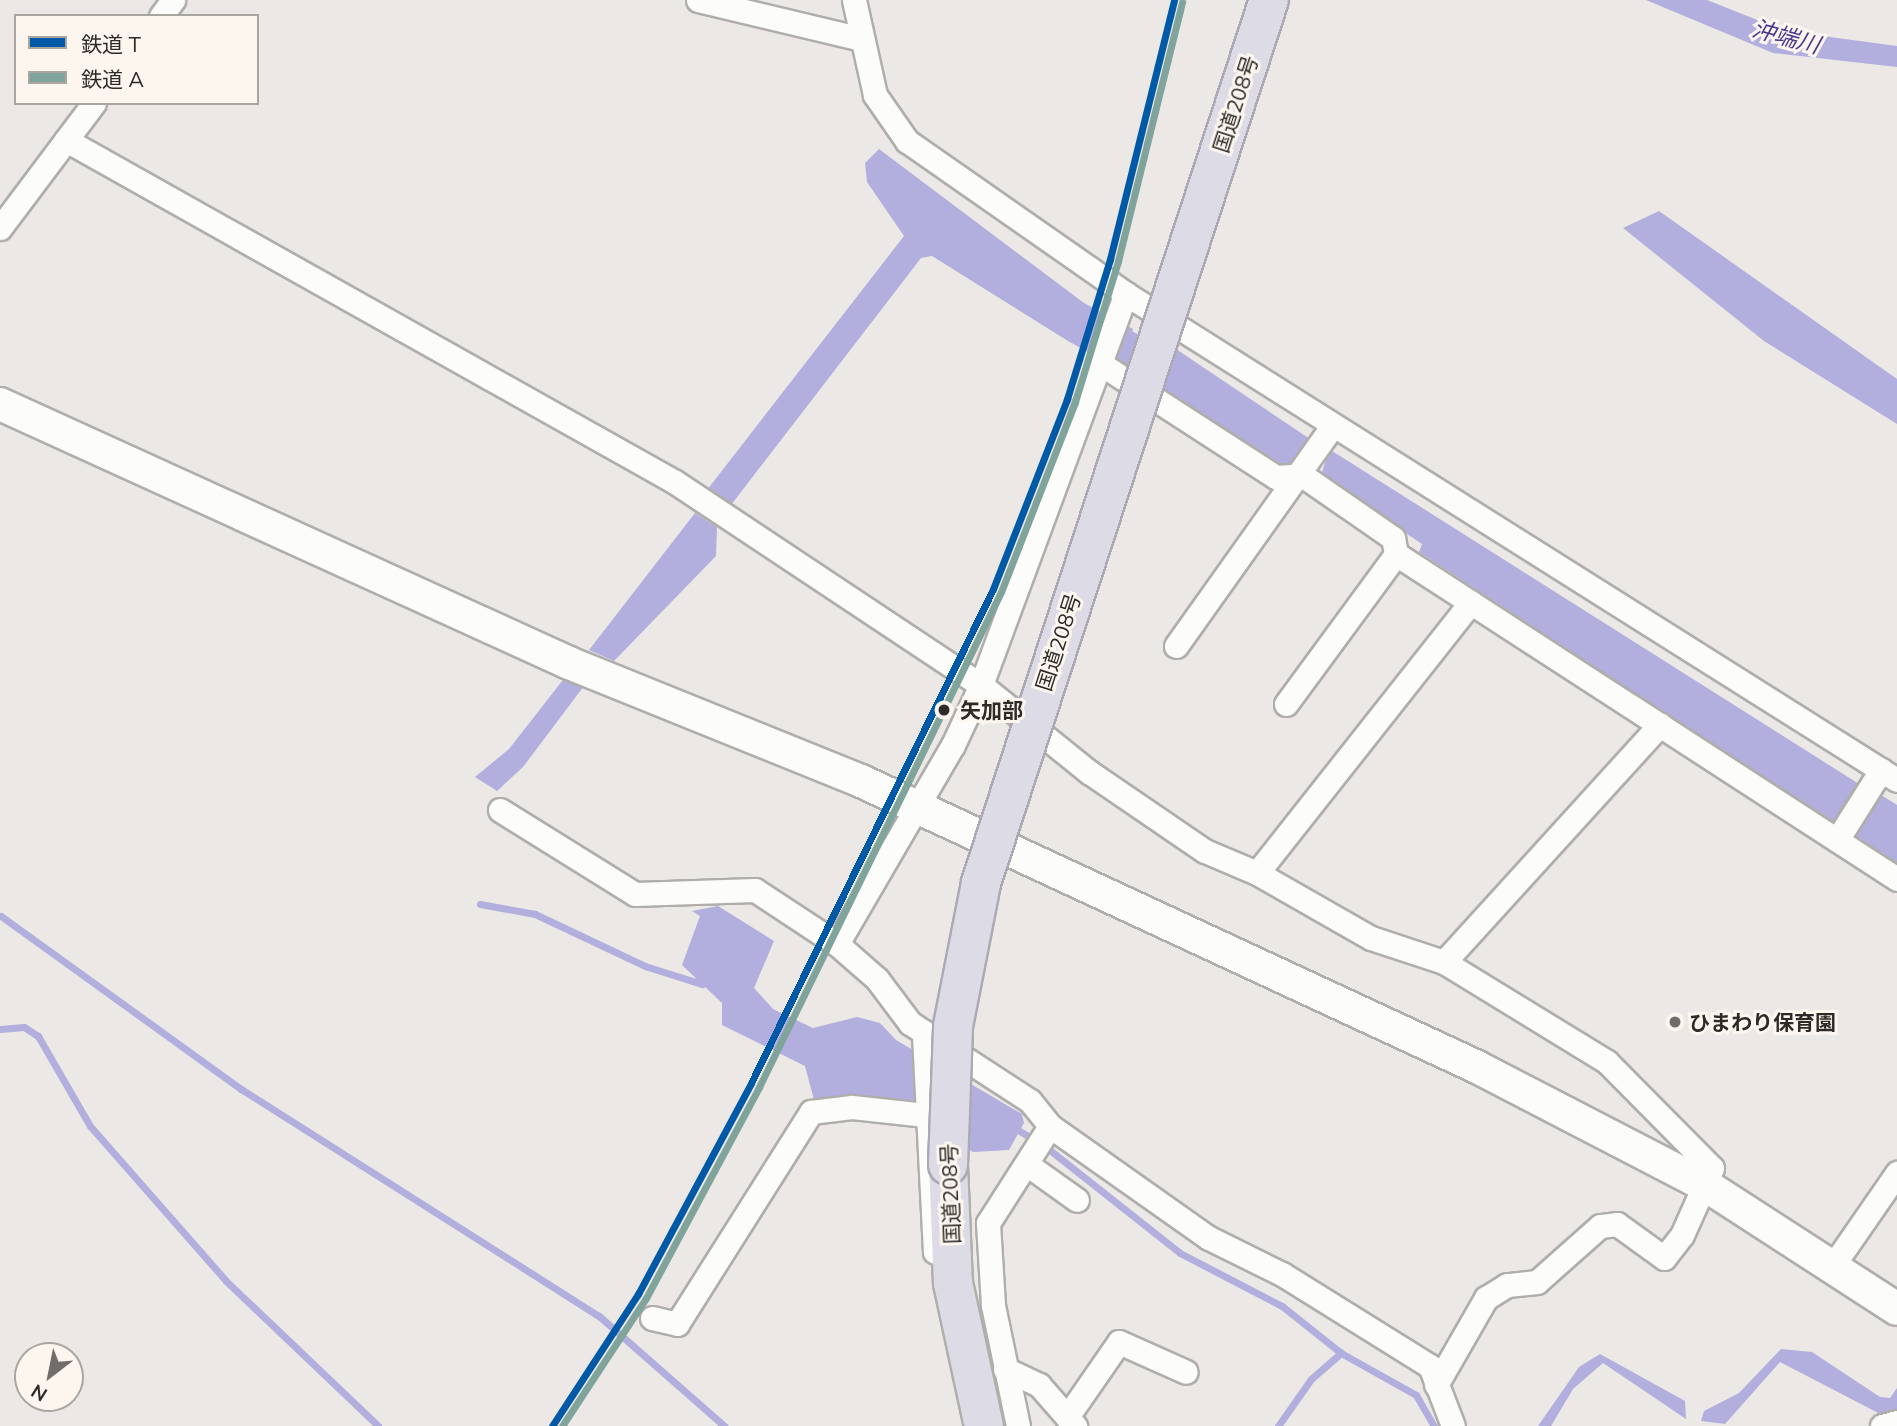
<!DOCTYPE html>
<html>
<head>
<meta charset="utf-8">
<style>
  body { margin:0 }
  #map { position:relative; width:1897px; height:1426px; overflow:hidden; background:#ebe8e5; font-family:Mulish,"Noto Sans JP",sans-serif }
  div>[style] { position:absolute }
  .water>* { inset:0; background:#b2aede }
  .stream>* { height:7px; margin:-3.5px; padding:0 3.5px; transform-origin:3.5px; border-radius:3.5px; background:#b2aede }
  .river>* { height:40px; margin:-20px; padding:0 20px; transform-origin:20px; border-radius:20px; background:#b2aede }
  .roads { filter:drop-shadow(2px 0 #b0aeab) drop-shadow(-2px 0 #b0aeab) drop-shadow(0 2px #b0aeab) drop-shadow(0 -2px #b0aeab) }
  .street>* { height:23px; margin:-11.5px; padding:0 11.5px; transform-origin:11.5px; border-radius:11.5px; background:#fcfcfb }
  .secondary>* { height:32px; margin:-16px; padding:0 16px; transform-origin:16px; border-radius:16px; background:#fcfcfb }
  .highway>* { height:38px; margin:-19px; padding:0 19px; transform-origin:19px; border-radius:19px; background:#dddbe6 }
  .bridges { filter:drop-shadow(2px 0 #aca9b5) drop-shadow(-2px 0 #aca9b5) drop-shadow(0 2px #aca9b5) drop-shadow(0 -2px #aca9b5) }
  .highway-bridge>* { height:38px; margin:-19px; padding:0 19px; transform-origin:19px; border-radius:19px; background:#dddbe6 }
  .rail-1>* { height:7px; margin:-3.5px; padding:0 3.5px; transform-origin:3.5px; border-radius:3.5px; background:#0059a6 }
  .rail-2>* { height:7px; margin:-3.5px; padding:0 3.5px; transform-origin:3.5px; border-radius:3.5px; background:#80a39b }
  .dots>* { width:19px; height:19px; translate:-50% -50%; box-sizing:border-box; border:4px solid #fcf6ef; border-radius:50% }
  span { translate:-50% -50%; white-space:nowrap; text-align:center; line-height:1.15; -webkit-text-stroke:6px #fcf6ef; paint-order:stroke }
  .street-label { font-size:21px; color:#2d2b28 }
  .stop-label { font-size:21px; color:#2d2b28; font-weight:700 }
  .left { translate:0 -50%; text-align:left }
  .poi-label { font-size:21px; color:#2d2b28; font-weight:700 }
  .water-label { font-size:23px; color:#483b8e; font-style:italic }
  .legend { position:absolute; left:14px; top:14px; width:245px; height:91px; box-sizing:border-box; background:#fcf6ef; border:2px solid #a9a59f; margin:0; padding:9px 12px; list-style:none; font-size:21px; color:#2d2b28 }
  .legend li { display:flex; align-items:center; gap:14px; height:35px }
  .legend b { width:35px; border:2px solid #a9a59f }
  .north { position:absolute; left:14px; top:1342px; width:70px; height:70px; box-sizing:border-box; background:#fcf6ef; border:2px solid #a9a59f; border-radius:50%; rotate:212deg; font-size:19px; font-weight:700; line-height:28px; text-align:center; color:#2d2b28 }
  .north::after { content:''; display:block; margin:auto; width:24px; height:32px; background:#706d6a; clip-path:polygon(50% 0,100% 100%,50% 72%,0 100%) }
</style>
</head>
<body>
<div id="map">
  <div class="water">
    <i style="clip-path:polygon(1646px 0,1707px 0,1785px 31px,1897px 46px,1897px 67px,1773px 53px)"></i>
    <i style="clip-path:polygon(879px 149px,1084px 303px,1133px 329px,1121px 365px,1068px 341px,932px 256px,921px 258px,731px 505px,707px 490px,904px 236px,867px 182px,865px 163px)"></i>
    <i style="clip-path:polygon(1659px 211px,1897px 379px,1897px 424px,1764px 341px,1623px 228px)"></i>
    <i style="clip-path:polygon(1176px 349px,1310px 439px,1297px 460px,1280px 467px,1163px 394px)"></i>
    <i style="clip-path:polygon(1329px 449px,1859px 784px,1835px 824px,1419px 552px,1422px 544px,1321px 476px)"></i>
    <i style="clip-path:polygon(695px 513px,717px 527px,716px 556px,614px 661px,589px 650px)"></i>
    <i style="clip-path:polygon(566px 676px,584px 686px,523px 767px,497px 791px,475px 777px,509px 749px)"></i>
    <i style="clip-path:polygon(1878px 793px,1897px 805px,1897px 866px,1854px 836px)"></i>
    <i style="clip-path:polygon(718px 906px,774px 941px,754px 988px,773px 1009px,813px 1028px,857px 1017px,880px 1023px,896px 1040px,1022px 1114px,1024px 1123px,1009px 1150px,973px 1152px,896px 1102px,814px 1100px,805px 1066px,722px 1025px,722px 1003px,682px 965px,700px 916px,692px 911px)"></i>
    <i style="clip-path:polygon(1781px 1349px,1812px 1352px,1880px 1397px,1890px 1398px,1897px 1388px,1897px 1413px,1886px 1417px,1780px 1362px,1725px 1424px,1701px 1421px,1704px 1411px,1739px 1393px)"></i>
    <i style="clip-path:polygon(1600px 1354px,1685px 1401px,1686px 1419px,1603px 1363px,1573px 1389px,1551px 1426px,1538px 1426px,1579px 1367px)"></i>
  </div>
  <div class="stream">
    <i style="left:480px;top:904px;width:56px;rotate:10.3deg"></i>
    <i style="left:535px;top:914px;width:122px;rotate:25.3deg"></i>
    <i style="left:645px;top:966px;width:60px;rotate:17.5deg"></i>
    <i style="left:1px;top:916px;width:296px;rotate:35.8deg"></i>
    <i style="left:241px;top:1089px;width:424px;rotate:32.4deg"></i>
    <i style="left:599px;top:1316px;width:167px;rotate:41.3deg"></i>
    <i style="left:0;top:1029px;width:24px;rotate:-5deg"></i>
    <i style="left:24px;top:1027px;width:17px;rotate:33deg"></i>
    <i style="left:38px;top:1036px;width:104px;rotate:60deg"></i>
    <i style="left:90px;top:1126px;width:206px;rotate:48.7deg"></i>
    <i style="left:226px;top:1281px;width:210px;rotate:43.6deg"></i>
    <i style="left:1013px;top:1127px;width:26px;rotate:31deg"></i>
    <i style="left:1051px;top:1151px;width:164px;rotate:38.3deg"></i>
    <i style="left:1180px;top:1253px;width:115px;rotate:27.5deg"></i>
    <i style="left:1282px;top:1306px;width:75px;rotate:38.5deg"></i>
    <i style="left:1341px;top:1353px;width:86px;rotate:29.2deg"></i>
    <i style="left:1416px;top:1395px;width:36px;rotate:60deg"></i>
    <i style="left:1278px;top:1426px;width:57px;rotate:-54.9deg"></i>
    <i style="left:1311px;top:1379px;width:40px;rotate:-41deg"></i>
  </div>
  <div class="river">
    <i style="left:1079px;top:324px;width:159px;rotate:29.5deg"></i>
  </div>
  <div class="roads">
    <div class="street">
      <i style="left:698px;top:0;width:164px;rotate:13.4deg"></i>
      <i style="left:854px;top:0;width:97px;rotate:77.5deg"></i>
      <i style="left:875px;top:95px;width:56px;rotate:55.2deg"></i>
      <i style="left:907px;top:141px;width:267px;rotate:34.9deg"></i>
      <i style="left:1126px;top:294px;width:911px;rotate:32.23deg"></i>
      <i style="left:161px;top:16px;width:20px;rotate:-53deg"></i>
      <i style="left:66px;top:140px;width:698px;rotate:29.32deg"></i>
      <i style="left:675px;top:482px;width:367px;rotate:33.6deg"></i>
      <i style="left:981px;top:685px;width:139px;rotate:38.9deg"></i>
      <i style="left:1089px;top:772px;width:140px;rotate:34.3deg"></i>
      <i style="left:1205px;top:851px;width:56px;rotate:22.9deg"></i>
      <i style="left:1257px;top:873px;width:131px;rotate:29.7deg"></i>
      <i style="left:1371px;top:938px;width:77px;rotate:18.2deg"></i>
      <i style="left:1444px;top:962px;width:191px;rotate:31.5deg"></i>
      <i style="left:1607px;top:1062px;width:149px;rotate:45.3deg"></i>
      <i style="left:1712px;top:1168px;width:73px;rotate:114.1deg"></i>
      <i style="left:1682px;top:1235px;width:29px;rotate:128deg"></i>
      <i style="left:1664px;top:1258px;width:58px;rotate:-144.1deg"></i>
      <i style="left:1617px;top:1224px;width:17px;rotate:173deg"></i>
      <i style="left:1600px;top:1226px;width:84px;rotate:138.4deg"></i>
      <i style="left:1537px;top:1282px;width:30px;rotate:174deg"></i>
      <i style="left:1507px;top:1285px;width:25px;rotate:148deg"></i>
      <i style="left:1486px;top:1298px;width:100px;rotate:119.9deg"></i>
      <i style="left:0;top:228px;width:156px;rotate:-53.1deg"></i>
      <i style="left:1101px;top:364px;width:208px;rotate:32.9deg"></i>
      <i style="left:1276px;top:477px;width:26px;rotate:-4deg"></i>
      <i style="left:1302px;top:475px;width:111px;rotate:34.7deg"></i>
      <i style="left:1393px;top:538px;width:16px;rotate:79deg"></i>
      <i style="left:1396px;top:554px;width:597px;rotate:32.97deg"></i>
      <i style="left:1176px;top:646px;width:271px;rotate:-54.6deg"></i>
      <i style="left:1286px;top:704px;width:186px;rotate:-53.7deg"></i>
      <i style="left:500px;top:810px;width:159px;rotate:31.9deg"></i>
      <i style="left:635px;top:894px;width:120px;rotate:-1.9deg"></i>
      <i style="left:755px;top:890px;width:98px;rotate:33.4deg"></i>
      <i style="left:837px;top:944px;width:53px;rotate:41.2deg"></i>
      <i style="left:877px;top:979px;width:55px;rotate:53.1deg"></i>
      <i style="left:910px;top:1023px;width:143px;rotate:33deg"></i>
      <i style="left:1030px;top:1101px;width:32px;rotate:51deg"></i>
      <i style="left:1050px;top:1126px;width:194px;rotate:35.2deg"></i>
      <i style="left:1209px;top:1238px;width:81px;rotate:26.3deg"></i>
      <i style="left:1282px;top:1274px;width:174px;rotate:31.9deg"></i>
      <i style="left:1430px;top:1366px;width:64px;rotate:69deg"></i>
      <i style="left:1837px;top:840px;width:83px;rotate:-57.8deg"></i>
      <i style="left:1257px;top:873px;width:345px;rotate:-51.7deg"></i>
      <i style="left:837px;top:944px;width:230px;rotate:-59.8deg"></i>
      <i style="left:953px;top:745px;width:66px;rotate:-65deg"></i>
      <i style="left:981px;top:685px;width:417px;rotate:-69.7deg"></i>
      <i style="left:1444px;top:962px;width:321px;rotate:-47.7deg"></i>
      <i style="left:924px;top:1035px;width:217px;rotate:87.1deg"></i>
      <i style="left:1028px;top:1165px;width:60px;rotate:35.5deg"></i>
      <i style="left:1834px;top:1264px;width:111px;rotate:-55.3deg"></i>
      <i style="left:652px;top:1318px;width:26px;rotate:13deg"></i>
      <i style="left:677px;top:1324px;width:251px;rotate:-57.7deg"></i>
      <i style="left:811px;top:1112px;width:41px;rotate:-7deg"></i>
      <i style="left:852px;top:1107px;width:74px;rotate:6.2deg"></i>
      <i style="left:1005px;top:1369px;width:38px;rotate:25deg"></i>
      <i style="left:1039px;top:1385px;width:55px;rotate:48.7deg"></i>
      <i style="left:1067px;top:1417px;width:91px;rotate:-55.3deg"></i>
      <i style="left:1119px;top:1342px;width:73px;rotate:24.1deg"></i>
      <i style="left:1018px;top:1426px;width:124px;rotate:-101.7deg"></i>
      <i style="left:993px;top:1305px;width:82px;rotate:-93.5deg"></i>
      <i style="left:988px;top:1223px;width:115px;rotate:-57.4deg"></i>
      <i style="left:1882px;top:1426px;width:16px;rotate:-15deg"></i>
    </div>
    <div class="secondary">
      <i style="left:0;top:404px;width:625px;rotate:24.47deg"></i>
      <i style="left:569px;top:663px;width:315px;rotate:22deg"></i>
      <i style="left:861px;top:781px;width:679px;rotate:24.9deg"></i>
      <i style="left:1477px;top:1067px;width:259px;rotate:27.4deg"></i>
      <i style="left:1707px;top:1186px;width:226px;rotate:32.9deg"></i>
    </div>
    <div class="highway">
      <i style="left:948px;top:1165px;width:118px;rotate:87.6deg"></i>
      <i style="left:953px;top:1283px;width:146px;rotate:77.8deg"></i>
    </div>
  </div>
  <div class="bridges">
    <div class="highway-bridge">
      <i style="left:948px;top:1165px;width:139px;rotate:-87.9deg"></i>
      <i style="left:953px;top:1026px;width:146px;rotate:-78.9deg"></i>
      <i style="left:981px;top:883px;width:929px;rotate:-71.94deg"></i>
    </div>
  </div>
  <div class="rail-1">
    <i style="left:552px;top:1426px;width:158px;rotate:-56.9deg"></i>
    <i style="left:638px;top:1294px;width:239px;rotate:-61.8deg"></i>
    <i style="left:751px;top:1083px;width:550px;rotate:-63.9deg"></i>
    <i style="left:993px;top:589px;width:204px;rotate:-68.7deg"></i>
    <i style="left:1067px;top:399px;width:146px;rotate:-72.9deg"></i>
    <i style="left:1110px;top:259px;width:267px;rotate:-76.1deg"></i>
  </div>
  <div class="rail-2">
    <i style="left:562px;top:1426px;width:153px;rotate:-56.7deg"></i>
    <i style="left:646px;top:1298px;width:239px;rotate:-61.8deg"></i>
    <i style="left:759px;top:1087px;width:551px;rotate:-63.95deg"></i>
    <i style="left:1001px;top:592px;width:204px;rotate:-68.7deg"></i>
    <i style="left:1075px;top:402px;width:147px;rotate:-73deg"></i>
    <i style="left:1118px;top:261px;width:267px;rotate:-76.1deg"></i>
  </div>
  <div class="dots">
    <i style="left:944px;top:710px;background:#2d2b28"></i>
    <i style="left:1675px;top:1022px;background:#706d6a"></i>
  </div>
  <div class="street-label">
    <span style="left:1235px;top:104px;rotate:-72deg">国道208号</span>
    <span style="left:1058px;top:642px;rotate:-72deg">国道208号</span>
    <span style="left:950px;top:1194px;rotate:-92deg">国道208号</span>
  </div>
  <div class="stop-label">
    <span class="left" style="left:960px;top:710px">矢加部</span>
  </div>
  <div class="poi-label">
    <span class="left" style="left:1689px;top:1022px">ひまわり保育園</span>
  </div>
  <div class="water-label">
    <span style="left:1786px;top:37px;rotate:15deg">沖端川</span>
  </div>
  <ul class="legend">
  <li><b style="height:9px;background:#0059a6"></b>鉄道 T</li>
  <li><b style="height:9px;background:#80a39b"></b>鉄道 A</li>
  </ul>
  <div class="north">N</div>
</div>
</body>
</html>
